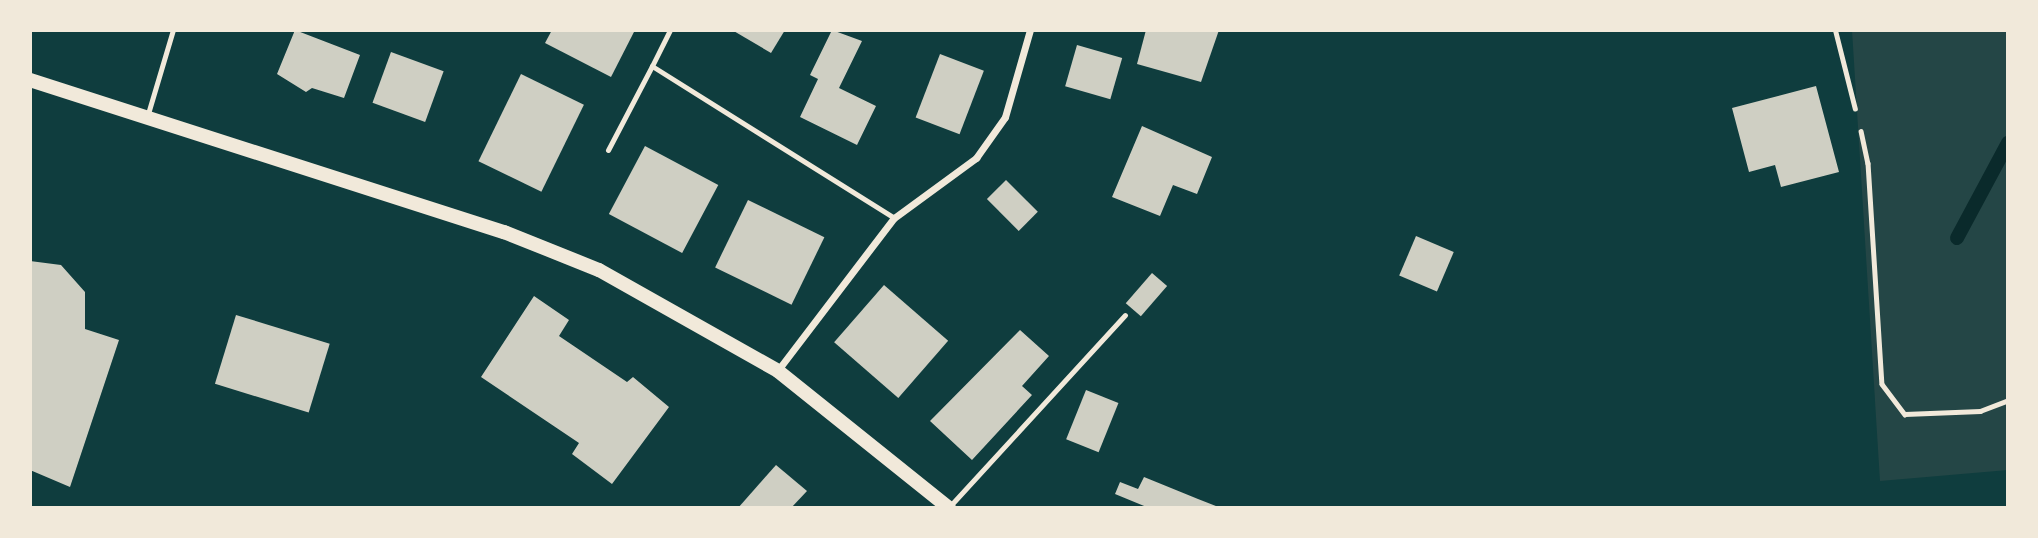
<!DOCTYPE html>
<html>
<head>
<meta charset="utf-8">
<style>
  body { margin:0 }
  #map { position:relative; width:2038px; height:538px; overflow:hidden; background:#0f3d3e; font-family:Rubik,sans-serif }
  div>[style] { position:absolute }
  .green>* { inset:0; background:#244646 }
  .stream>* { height:14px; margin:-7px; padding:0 7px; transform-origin:7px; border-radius:7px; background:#0a2a2b }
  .building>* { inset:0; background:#cfcfc3; transform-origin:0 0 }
  .path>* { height:4.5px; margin:-2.25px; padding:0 2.25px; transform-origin:2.25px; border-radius:2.25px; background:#f1e9da }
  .service>* { height:5px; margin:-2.5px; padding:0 2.5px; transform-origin:2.5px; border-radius:2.5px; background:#f1e9da }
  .minor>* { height:7px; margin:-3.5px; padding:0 3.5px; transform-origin:3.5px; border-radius:3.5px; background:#f1e9da }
  .secondary>* { height:14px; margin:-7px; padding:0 7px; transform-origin:7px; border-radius:7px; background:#f1e9da }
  span { translate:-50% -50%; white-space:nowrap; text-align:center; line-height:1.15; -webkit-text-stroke:7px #f1e9da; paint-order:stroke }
  .frame { position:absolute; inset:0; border:32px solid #f1e9da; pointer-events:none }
</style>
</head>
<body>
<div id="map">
  <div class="green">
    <i style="clip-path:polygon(1852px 30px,2008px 30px,2008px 470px,1880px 481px)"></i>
  </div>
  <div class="stream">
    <i style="left:1957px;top:238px;width:108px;rotate:-61.8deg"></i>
  </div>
  <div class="building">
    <i style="clip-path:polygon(295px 30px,360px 55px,344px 98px,312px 88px,306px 92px,277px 74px)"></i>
    <i style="clip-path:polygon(552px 30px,635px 30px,611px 77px,545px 43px)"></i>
    <i style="clip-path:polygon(732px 30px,785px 30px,771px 53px)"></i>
    <i style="clip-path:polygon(832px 30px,862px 41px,839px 88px,876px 106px,857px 145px,800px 117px,818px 79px,810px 75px)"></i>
    <i style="clip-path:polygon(1146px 30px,1219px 30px,1201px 82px,1137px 64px)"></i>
    <i style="left:1077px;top:45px;width:47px;height:43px;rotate:16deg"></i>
    <i style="left:391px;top:52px;width:56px;height:54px;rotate:20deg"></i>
    <i style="left:940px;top:54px;width:47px;height:68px;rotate:21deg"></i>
    <i style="left:521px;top:74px;width:70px;height:97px;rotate:26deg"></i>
    <i style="clip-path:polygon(1816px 86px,1839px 172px,1781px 187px,1775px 165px,1749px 172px,1732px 108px)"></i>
    <i style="clip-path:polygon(1142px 126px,1212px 157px,1197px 194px,1173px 185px,1160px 216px,1112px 197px)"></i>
    <i style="left:645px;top:146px;width:83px;height:77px;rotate:28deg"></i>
    <i style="left:1006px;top:180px;width:45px;height:27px;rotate:45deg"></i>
    <i style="left:748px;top:200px;width:85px;height:75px;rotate:26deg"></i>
    <i style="left:1416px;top:236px;width:41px;height:43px;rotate:23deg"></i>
    <i style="clip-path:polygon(30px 261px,61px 265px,85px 292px,85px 329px,119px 340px,70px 487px,30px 470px)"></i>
    <i style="left:1152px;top:273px;width:20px;height:40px;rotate:41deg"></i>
    <i style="left:884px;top:285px;width:85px;height:76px;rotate:41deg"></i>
    <i style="clip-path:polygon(534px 296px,569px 320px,559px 336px,627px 382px,633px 377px,669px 407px,612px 484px,572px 454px,579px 443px,481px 377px)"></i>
    <i style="left:236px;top:315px;width:98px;height:72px;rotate:17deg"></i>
    <i style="clip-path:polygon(1020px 330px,1049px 356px,1022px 386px,1032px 395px,972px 460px,930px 421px)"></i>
    <i style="left:1086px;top:390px;width:35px;height:53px;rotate:22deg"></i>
    <i style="clip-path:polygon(776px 465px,807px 491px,791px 508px,738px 508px)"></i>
    <i style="clip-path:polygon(1144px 477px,1198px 499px,1221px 508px,1149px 508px,1115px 494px,1120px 482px,1138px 489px)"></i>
  </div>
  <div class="path">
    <i style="left:1861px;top:131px;width:33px;rotate:78deg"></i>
    <i style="left:1868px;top:163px;width:221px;rotate:86.4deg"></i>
    <i style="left:1882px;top:384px;width:38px;rotate:53deg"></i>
    <i style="left:1905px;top:414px;width:75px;rotate:-2.3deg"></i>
    <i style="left:1980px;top:411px;width:30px;rotate:-21deg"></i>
  </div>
  <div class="service">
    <i style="left:1835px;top:30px;width:81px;rotate:75.8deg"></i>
    <i style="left:652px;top:66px;width:40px;rotate:-63.4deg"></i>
    <i style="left:147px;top:117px;width:91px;rotate:-73.4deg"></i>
    <i style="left:608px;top:150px;width:95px;rotate:-62.4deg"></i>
    <i style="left:652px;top:66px;width:286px;rotate:32.1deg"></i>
    <i style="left:950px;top:506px;width:259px;rotate:-47.5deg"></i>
  </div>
  <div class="minor">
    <i style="left:778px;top:370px;width:191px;rotate:-52.7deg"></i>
    <i style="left:894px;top:218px;width:102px;rotate:-36.2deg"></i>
    <i style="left:976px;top:158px;width:50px;rotate:-54.7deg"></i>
    <i style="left:1005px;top:117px;width:91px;rotate:-74deg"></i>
  </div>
  <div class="secondary">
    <i style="left:30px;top:80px;width:498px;rotate:17.8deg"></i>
    <i style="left:504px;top:232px;width:102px;rotate:21.8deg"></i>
    <i style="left:599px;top:270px;width:206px;rotate:29.4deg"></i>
    <i style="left:778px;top:371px;width:219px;rotate:38.7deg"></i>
  </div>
  <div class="frame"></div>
</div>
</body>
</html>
